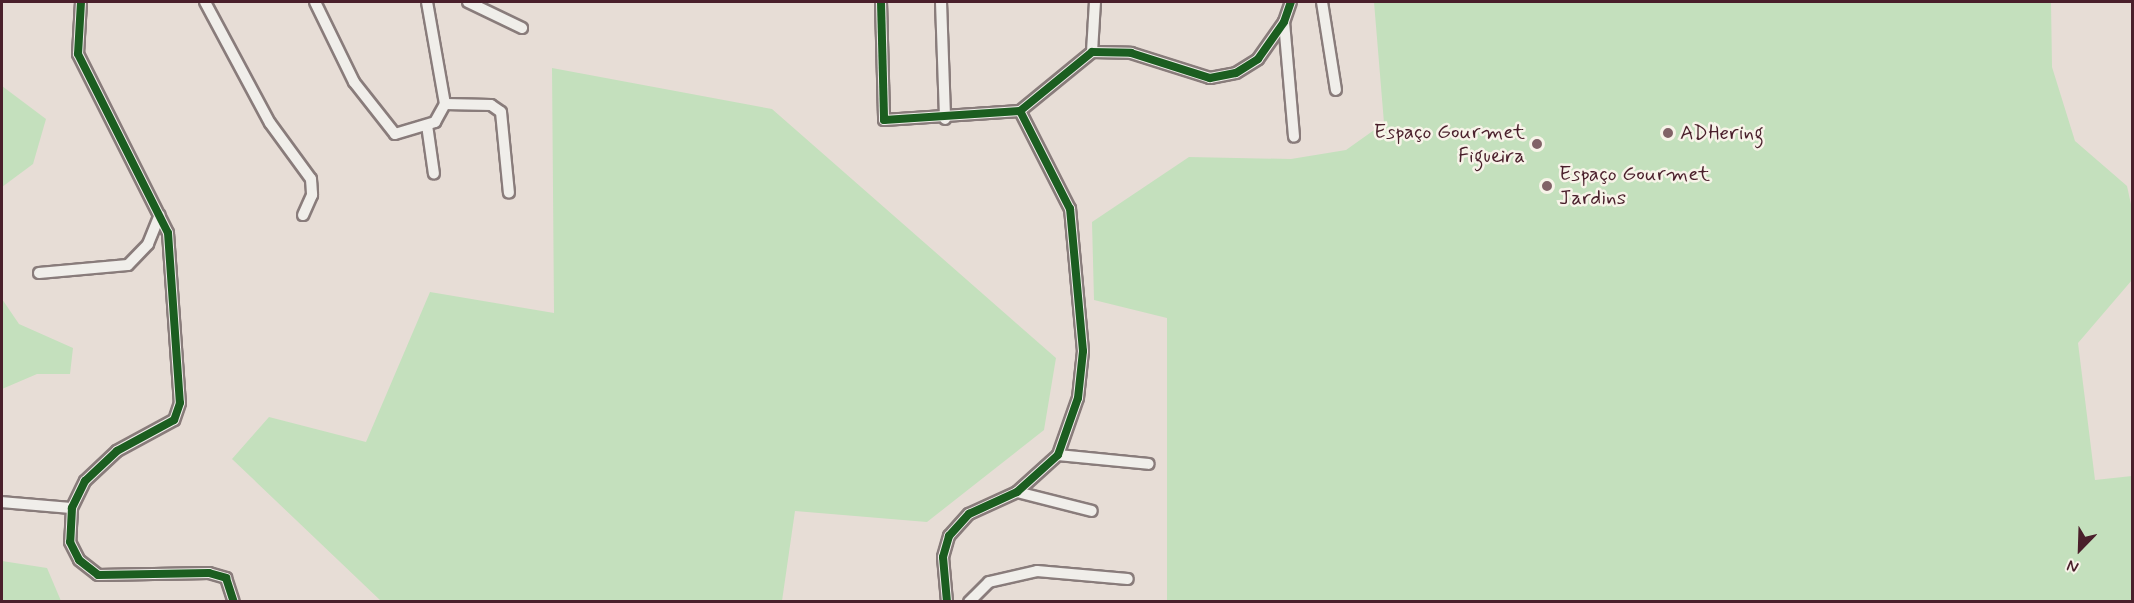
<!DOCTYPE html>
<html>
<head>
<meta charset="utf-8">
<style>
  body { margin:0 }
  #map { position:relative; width:2134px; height:603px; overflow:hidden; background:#e7ddd6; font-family:Mynerve,sans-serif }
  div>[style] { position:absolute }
  .green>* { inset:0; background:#c4e0bd }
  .roads { filter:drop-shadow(2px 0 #897c7b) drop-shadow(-2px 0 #897c7b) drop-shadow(0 2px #897c7b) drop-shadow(0 -2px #897c7b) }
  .street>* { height:10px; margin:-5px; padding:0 5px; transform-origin:5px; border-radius:5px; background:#f0eeea }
  .cycleway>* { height:8px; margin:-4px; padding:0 4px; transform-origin:4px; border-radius:4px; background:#1b5e20 }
  .dots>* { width:16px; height:16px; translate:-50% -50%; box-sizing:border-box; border:3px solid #f7f3e8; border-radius:50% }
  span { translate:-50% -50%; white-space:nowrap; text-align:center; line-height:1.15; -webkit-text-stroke:5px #f7f3e8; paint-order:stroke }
  .poi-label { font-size:21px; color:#4a1f2b }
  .right { translate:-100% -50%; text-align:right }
  .left { translate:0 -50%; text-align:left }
  .frame { position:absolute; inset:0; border:3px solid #4a1f2b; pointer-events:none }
  .north { position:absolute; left:2050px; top:519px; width:60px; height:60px; -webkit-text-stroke:4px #f7f3e8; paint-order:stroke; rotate:203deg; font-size:16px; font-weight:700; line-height:24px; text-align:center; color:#4a1f2b }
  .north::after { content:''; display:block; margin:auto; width:21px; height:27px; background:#4a1f2b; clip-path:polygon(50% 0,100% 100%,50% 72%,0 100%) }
</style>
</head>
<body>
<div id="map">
  <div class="green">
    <i style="clip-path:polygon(1374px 2px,2051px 2px,2052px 67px,2075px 141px,2127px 186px,2132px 209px,2132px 280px,2078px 343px,2095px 480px,2132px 476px,2132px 601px,1167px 601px,1167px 318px,1094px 300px,1092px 222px,1189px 157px,1291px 159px,1346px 150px,1384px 123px)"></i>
    <i style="clip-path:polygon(552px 68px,772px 109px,1056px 358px,1044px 430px,927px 522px,795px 511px,782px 601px,381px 601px,232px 459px,269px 417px,366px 442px,430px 292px,554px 313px)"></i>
    <i style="clip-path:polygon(2px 86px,46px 119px,33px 164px,2px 187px)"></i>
    <i style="clip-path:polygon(2px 299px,19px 324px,73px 348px,70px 374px,37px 374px,2px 389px)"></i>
    <i style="clip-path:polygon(2px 561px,47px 568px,61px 601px,2px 601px)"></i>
  </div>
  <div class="roads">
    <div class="street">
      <i style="left:81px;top:2px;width:52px;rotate:93.3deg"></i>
      <i style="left:78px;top:54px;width:200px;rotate:63.3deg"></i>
      <i style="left:168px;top:233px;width:170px;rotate:86deg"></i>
      <i style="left:180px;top:403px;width:18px;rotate:109deg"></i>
      <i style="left:174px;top:420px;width:65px;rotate:151.5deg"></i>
      <i style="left:117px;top:451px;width:44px;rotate:136.8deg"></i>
      <i style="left:85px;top:481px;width:30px;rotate:116deg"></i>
      <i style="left:72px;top:508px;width:34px;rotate:93deg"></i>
      <i style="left:70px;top:542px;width:20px;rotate:63deg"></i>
      <i style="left:79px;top:560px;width:24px;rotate:38deg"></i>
      <i style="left:98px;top:575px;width:111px;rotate:-1deg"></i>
      <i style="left:209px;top:573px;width:18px;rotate:16deg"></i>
      <i style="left:226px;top:578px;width:25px;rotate:72deg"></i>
      <i style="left:205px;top:2px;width:137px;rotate:61.8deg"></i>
      <i style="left:270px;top:123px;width:69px;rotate:53.8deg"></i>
      <i style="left:311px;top:179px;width:16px;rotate:86deg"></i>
      <i style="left:312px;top:195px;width:22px;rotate:114deg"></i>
      <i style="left:315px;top:2px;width:89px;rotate:64deg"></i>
      <i style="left:354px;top:82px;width:66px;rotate:51.7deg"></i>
      <i style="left:395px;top:134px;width:42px;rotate:-16.7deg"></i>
      <i style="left:435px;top:122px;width:21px;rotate:-61deg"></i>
      <i style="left:445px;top:104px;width:104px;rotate:-100deg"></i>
      <i style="left:468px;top:2px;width:60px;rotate:25.7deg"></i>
      <i style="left:881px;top:2px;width:118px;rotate:88.5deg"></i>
      <i style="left:884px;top:120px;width:136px;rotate:-3.8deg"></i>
      <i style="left:1020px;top:111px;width:93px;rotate:-39.3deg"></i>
      <i style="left:1092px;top:52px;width:39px;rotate:1deg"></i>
      <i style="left:1131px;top:53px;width:83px;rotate:17.6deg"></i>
      <i style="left:1210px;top:78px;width:26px;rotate:-11deg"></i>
      <i style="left:1236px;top:73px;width:26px;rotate:-32deg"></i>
      <i style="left:1258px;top:59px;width:45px;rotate:-54.9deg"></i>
      <i style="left:1284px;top:22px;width:21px;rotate:-71deg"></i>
      <i style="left:941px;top:2px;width:117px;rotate:88deg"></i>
      <i style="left:1322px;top:2px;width:89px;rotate:81deg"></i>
      <i style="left:1284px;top:22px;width:115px;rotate:85deg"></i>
      <i style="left:1092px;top:52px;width:50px;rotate:-86.6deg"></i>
      <i style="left:445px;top:104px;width:46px;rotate:1.2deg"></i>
      <i style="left:491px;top:105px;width:12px;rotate:35deg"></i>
      <i style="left:501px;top:112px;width:81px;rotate:84.4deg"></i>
      <i style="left:427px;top:125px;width:49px;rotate:81.9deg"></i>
      <i style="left:39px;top:273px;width:89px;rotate:-5.1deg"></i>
      <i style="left:128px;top:265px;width:29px;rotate:-46deg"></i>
      <i style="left:148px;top:244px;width:31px;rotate:-68deg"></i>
      <i style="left:1058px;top:455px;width:91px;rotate:5.6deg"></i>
      <i style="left:1017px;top:492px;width:77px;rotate:14.2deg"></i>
      <i style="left:2px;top:502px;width:70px;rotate:4.9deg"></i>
      <i style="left:947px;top:602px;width:45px;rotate:-95.1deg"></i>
      <i style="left:943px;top:557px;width:22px;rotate:-74deg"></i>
      <i style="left:949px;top:536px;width:30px;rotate:-48deg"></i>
      <i style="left:969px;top:514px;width:53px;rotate:-24.6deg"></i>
      <i style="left:1017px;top:492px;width:55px;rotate:-42.1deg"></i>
      <i style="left:1058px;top:455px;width:60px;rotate:-70.7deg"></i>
      <i style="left:1078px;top:398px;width:47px;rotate:-83.9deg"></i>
      <i style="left:1083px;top:351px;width:143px;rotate:-95.2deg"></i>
      <i style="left:1070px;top:209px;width:110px;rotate:-117deg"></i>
      <i style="left:969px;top:602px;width:28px;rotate:-45deg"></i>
      <i style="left:989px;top:582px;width:49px;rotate:-12.9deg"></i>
      <i style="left:1037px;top:571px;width:91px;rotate:5deg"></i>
    </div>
  </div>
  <div class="cycleway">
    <i style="left:81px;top:2px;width:52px;rotate:93.3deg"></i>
    <i style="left:78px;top:54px;width:200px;rotate:63.3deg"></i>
    <i style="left:168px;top:233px;width:170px;rotate:86deg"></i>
    <i style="left:180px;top:403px;width:18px;rotate:109deg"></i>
    <i style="left:174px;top:420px;width:65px;rotate:151.5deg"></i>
    <i style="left:117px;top:451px;width:44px;rotate:136.8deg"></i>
    <i style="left:85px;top:481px;width:30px;rotate:116deg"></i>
    <i style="left:72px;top:508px;width:34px;rotate:93deg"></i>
    <i style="left:70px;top:542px;width:20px;rotate:63deg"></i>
    <i style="left:79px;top:560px;width:24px;rotate:38deg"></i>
    <i style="left:98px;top:575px;width:111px;rotate:-1deg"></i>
    <i style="left:209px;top:573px;width:18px;rotate:16deg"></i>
    <i style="left:226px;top:578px;width:25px;rotate:72deg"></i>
    <i style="left:881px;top:2px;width:118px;rotate:88.5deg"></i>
    <i style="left:884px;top:120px;width:136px;rotate:-3.8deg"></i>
    <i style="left:1020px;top:111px;width:93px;rotate:-39.3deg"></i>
    <i style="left:1092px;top:52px;width:39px;rotate:1deg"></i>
    <i style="left:1131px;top:53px;width:83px;rotate:17.6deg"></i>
    <i style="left:1210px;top:78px;width:26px;rotate:-11deg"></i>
    <i style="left:1236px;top:73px;width:26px;rotate:-32deg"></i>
    <i style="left:1258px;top:59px;width:45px;rotate:-54.9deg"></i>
    <i style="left:1284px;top:22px;width:21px;rotate:-71deg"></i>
    <i style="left:947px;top:602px;width:45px;rotate:-95.1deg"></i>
    <i style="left:943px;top:557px;width:22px;rotate:-74deg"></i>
    <i style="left:949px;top:536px;width:30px;rotate:-48deg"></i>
    <i style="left:969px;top:514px;width:53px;rotate:-24.6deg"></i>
    <i style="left:1017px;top:492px;width:55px;rotate:-42.1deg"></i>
    <i style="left:1058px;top:455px;width:60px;rotate:-70.7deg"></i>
    <i style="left:1078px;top:398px;width:47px;rotate:-83.9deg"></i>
    <i style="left:1083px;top:351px;width:143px;rotate:-95.2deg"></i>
    <i style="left:1070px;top:209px;width:110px;rotate:-117deg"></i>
  </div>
  <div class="dots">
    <i style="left:1668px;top:133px;background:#816267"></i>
    <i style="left:1537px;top:144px;background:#816267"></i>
    <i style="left:1547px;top:186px;background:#816267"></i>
  </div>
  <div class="poi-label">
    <span class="right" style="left:1525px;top:144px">Espaço Gourmet<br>Figueira</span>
    <span class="left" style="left:1680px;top:133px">ADHering</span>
    <span class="left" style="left:1559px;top:186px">Espaço Gourmet<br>Jardins</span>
  </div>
  <div class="frame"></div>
  <div class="north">N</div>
</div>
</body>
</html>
